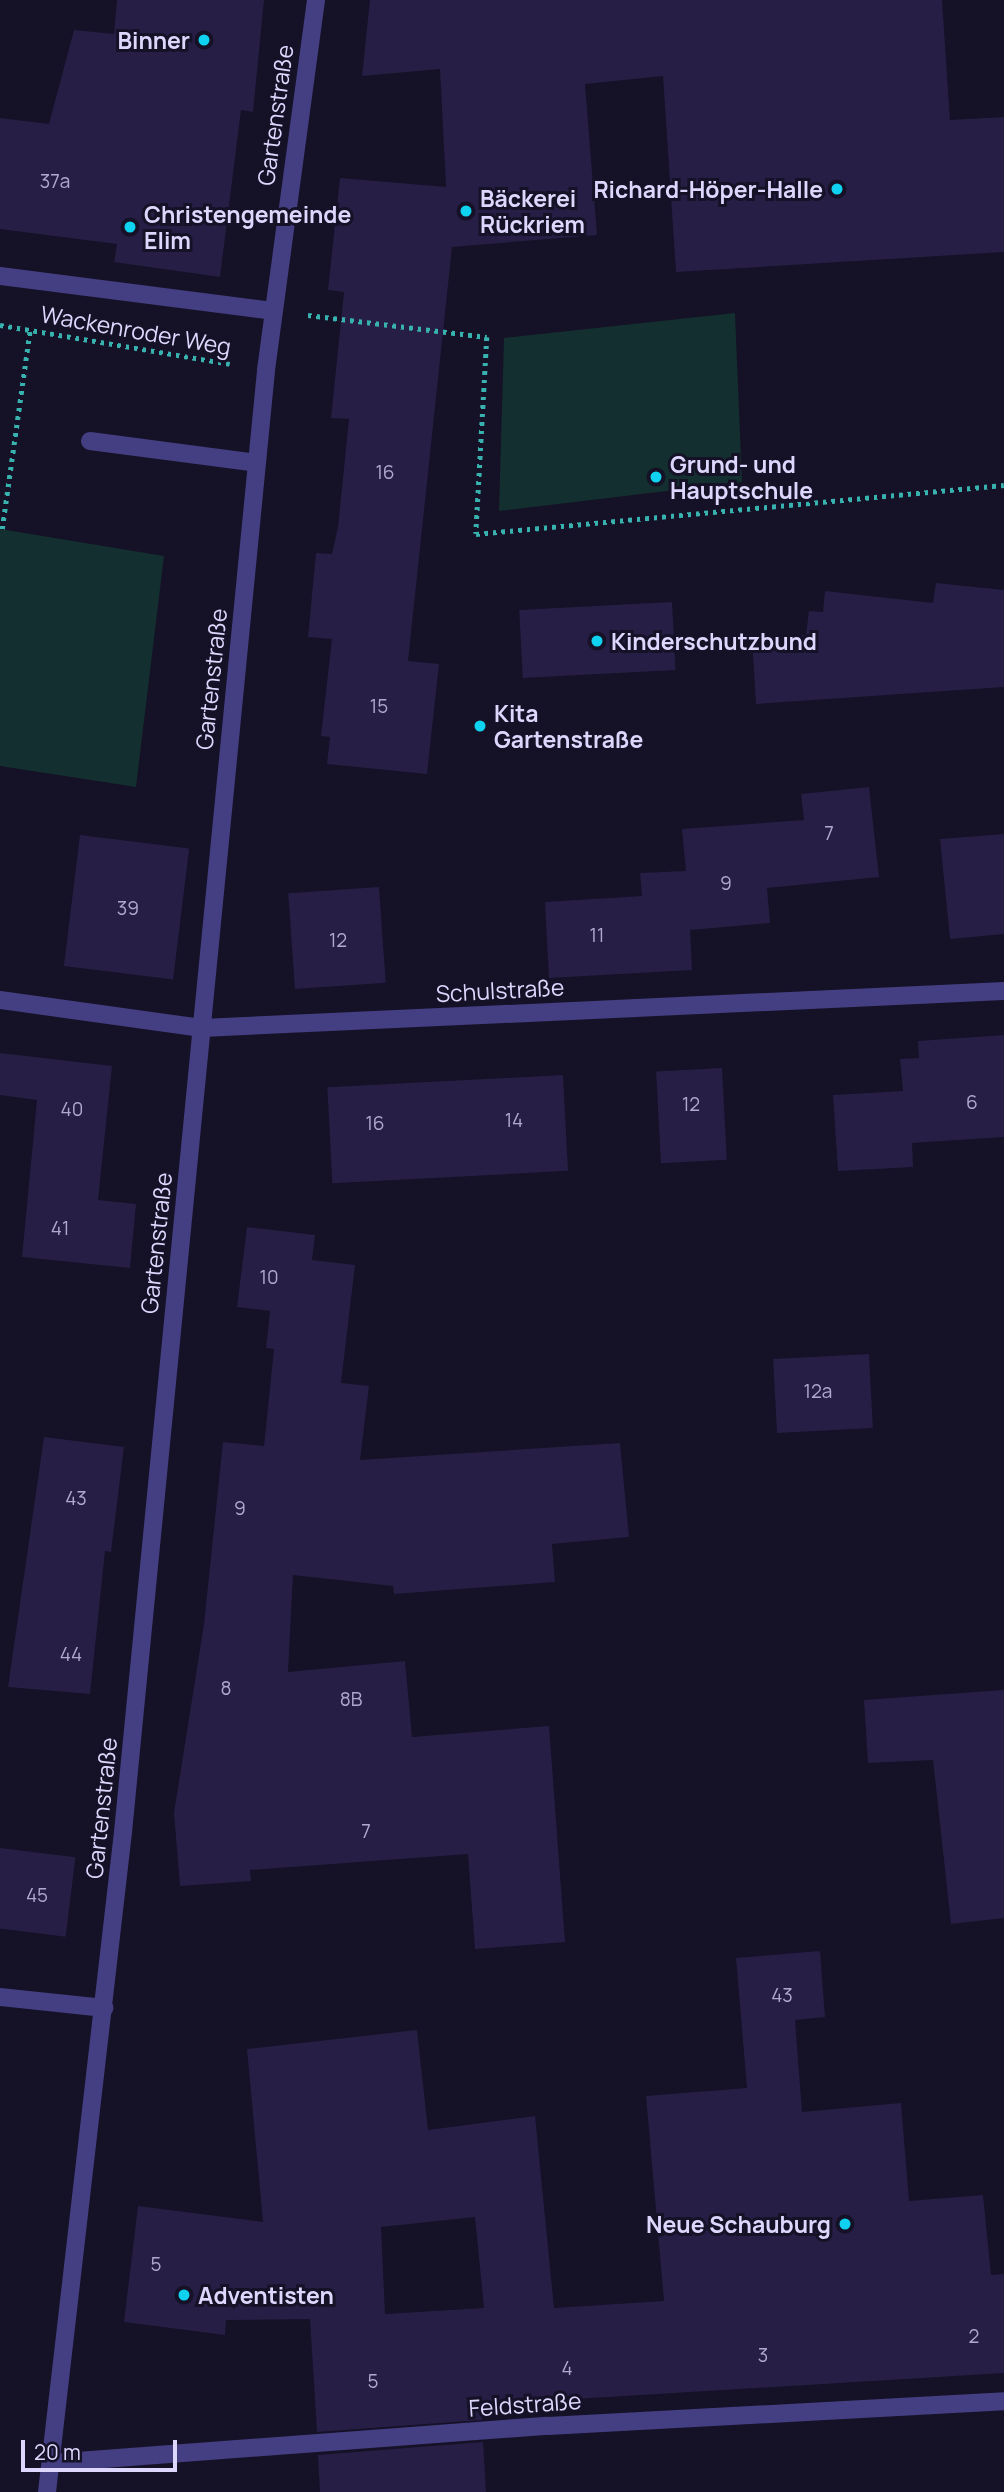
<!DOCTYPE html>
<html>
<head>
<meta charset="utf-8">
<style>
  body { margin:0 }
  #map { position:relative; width:1004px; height:2492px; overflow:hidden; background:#151126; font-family:Manrope,sans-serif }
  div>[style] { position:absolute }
  .green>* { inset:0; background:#142f2f }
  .building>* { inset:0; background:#271e45; transform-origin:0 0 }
  .path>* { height:4.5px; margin-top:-2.25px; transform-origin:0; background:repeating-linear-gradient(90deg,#37b2af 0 3.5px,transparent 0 8.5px) }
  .minor>* { height:18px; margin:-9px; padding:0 9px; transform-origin:9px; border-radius:9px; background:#443e82 }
  .dots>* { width:19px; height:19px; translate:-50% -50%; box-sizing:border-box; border:4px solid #151126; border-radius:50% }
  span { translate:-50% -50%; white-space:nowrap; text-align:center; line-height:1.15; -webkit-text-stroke:6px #151126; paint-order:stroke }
  .number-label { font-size:19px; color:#b0a9cf }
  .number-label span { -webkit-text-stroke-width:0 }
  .poi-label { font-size:23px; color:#ddd7fd; font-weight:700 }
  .right { translate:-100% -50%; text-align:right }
  .left { translate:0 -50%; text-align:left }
  .street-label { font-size:23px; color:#ddd7fd }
  .scale { position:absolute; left:21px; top:2440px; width:156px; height:32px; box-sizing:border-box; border:4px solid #ddd7fd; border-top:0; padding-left:9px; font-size:21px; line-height:24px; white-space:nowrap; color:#ddd7fd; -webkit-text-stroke:5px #151126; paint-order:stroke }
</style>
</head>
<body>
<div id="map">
  <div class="green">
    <i style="clip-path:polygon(735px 313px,742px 482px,499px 511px,504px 338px)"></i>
    <i style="clip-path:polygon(0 529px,164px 556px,136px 787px,0 766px)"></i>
  </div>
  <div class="building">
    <i style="clip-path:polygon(117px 0,264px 0,253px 112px,241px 110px,220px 277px,114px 262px,117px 244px,0 229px,0 118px,49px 124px,74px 30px,114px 34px)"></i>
    <i style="clip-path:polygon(370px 0,942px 0,950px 120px,1004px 117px,1004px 252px,676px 272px,663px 76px,585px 84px,597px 235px,452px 247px,408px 661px,439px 664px,427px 774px,327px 764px,330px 737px,321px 736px,332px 639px,308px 637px,316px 553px,332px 554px,338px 527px,349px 419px,331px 418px,344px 292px,328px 290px,340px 178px,446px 187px,440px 69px,362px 76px)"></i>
    <i style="clip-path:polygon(936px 583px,1004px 590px,1004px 687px,756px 704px,752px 638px,806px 635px,809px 611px,823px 612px,825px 591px,933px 603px)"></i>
    <i style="left:672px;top:602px;width:68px;height:153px;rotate:87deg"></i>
    <i style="clip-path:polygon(869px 787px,879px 877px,767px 888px,770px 923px,690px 930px,692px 970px,549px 978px,545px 902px,642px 896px,640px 873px,686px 871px,682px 829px,804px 820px,801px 794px)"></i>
    <i style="clip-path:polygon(1004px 834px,1004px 934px,950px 939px,940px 839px)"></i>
    <i style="left:80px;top:835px;width:110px;height:132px;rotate:7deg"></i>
    <i style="left:379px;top:887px;width:96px;height:91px;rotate:86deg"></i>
    <i style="clip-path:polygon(1004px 1035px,1004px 1137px,912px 1143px,913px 1167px,838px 1171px,833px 1095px,903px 1091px,900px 1059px,919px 1058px,918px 1041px)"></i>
    <i style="clip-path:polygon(0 1053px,112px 1066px,98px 1200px,136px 1204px,130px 1268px,22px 1257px,37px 1100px,0 1095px)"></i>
    <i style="left:722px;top:1068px;width:92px;height:66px;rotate:87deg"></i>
    <i style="left:563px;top:1075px;width:96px;height:236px;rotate:87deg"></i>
    <i style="clip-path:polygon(247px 1227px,315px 1235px,312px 1260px,355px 1265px,341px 1383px,369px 1386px,360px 1460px,620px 1443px,629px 1537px,552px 1544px,555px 1582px,394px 1594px,393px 1586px,293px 1575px,288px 1672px,405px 1661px,412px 1737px,549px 1726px,565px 1942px,475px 1949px,468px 1854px,250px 1870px,251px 1881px,180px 1886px,174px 1813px,204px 1624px,223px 1442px,264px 1446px,274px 1349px,266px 1348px,270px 1311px,237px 1307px)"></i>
    <i style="left:869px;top:1354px;width:74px;height:96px;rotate:87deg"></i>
    <i style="clip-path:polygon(44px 1437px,124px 1447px,111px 1552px,105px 1551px,90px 1694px,8px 1687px)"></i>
    <i style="clip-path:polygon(1004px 1690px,1004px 1918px,951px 1924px,933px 1760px,868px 1763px,864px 1700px)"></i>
    <i style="left:0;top:1848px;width:76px;height:80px;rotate:7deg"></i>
    <i style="clip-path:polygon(evenodd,820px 1951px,825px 2017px,795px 2020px,802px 2112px,901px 2103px,909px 2201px,983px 2195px,991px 2275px,1004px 2274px,1004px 2373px,510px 2403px,481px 2406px,482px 2420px,317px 2432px,310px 2319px,226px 2320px,225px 2335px,124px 2322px,138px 2206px,263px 2222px,247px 2049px,417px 2030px,428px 2130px,535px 2116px,554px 2308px,664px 2301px,646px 2096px,747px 2088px,736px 1958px,820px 1951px,475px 2217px,484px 2308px,385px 2314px,381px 2227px,475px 2217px)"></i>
    <i style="clip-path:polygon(483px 2442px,486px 2492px,320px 2492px,318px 2455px)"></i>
  </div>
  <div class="path">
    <i style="left:308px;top:315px;width:180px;rotate:7deg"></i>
    <i style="left:487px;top:337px;width:197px;rotate:93.2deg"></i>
    <i style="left:476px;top:534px;width:530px;rotate:-5.3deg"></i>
    <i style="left:0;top:325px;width:233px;rotate:9.6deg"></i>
    <i style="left:2px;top:529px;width:201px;rotate:-82deg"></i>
  </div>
  <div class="minor">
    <i style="left:0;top:276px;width:275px;rotate:7.3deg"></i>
    <i style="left:90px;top:441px;width:168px;rotate:7.5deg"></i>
    <i style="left:0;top:1000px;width:204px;rotate:7.9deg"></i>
    <i style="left:202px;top:1028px;width:803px;rotate:-2.64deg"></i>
    <i style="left:0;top:1997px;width:105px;rotate:6deg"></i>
    <i style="left:51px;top:2463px;width:498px;rotate:-4.3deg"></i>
    <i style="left:548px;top:2426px;width:457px;rotate:-3.1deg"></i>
    <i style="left:47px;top:2492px;width:664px;rotate:-83.43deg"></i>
    <i style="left:123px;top:1832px;width:1469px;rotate:-84.41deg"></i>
    <i style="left:266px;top:370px;width:373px;rotate:-82.3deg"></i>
  </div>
  <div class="dots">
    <i style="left:204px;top:40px;background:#0fd2f1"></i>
    <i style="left:837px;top:189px;background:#0fd2f1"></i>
    <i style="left:466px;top:211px;background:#0fd2f1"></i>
    <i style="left:130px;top:227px;background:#0fd2f1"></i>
    <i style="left:656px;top:477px;background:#0fd2f1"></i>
    <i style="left:597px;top:641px;background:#0fd2f1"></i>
    <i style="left:480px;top:726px;background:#0fd2f1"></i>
    <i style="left:845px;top:2224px;background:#0fd2f1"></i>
    <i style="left:184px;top:2295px;background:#0fd2f1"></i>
  </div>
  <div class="number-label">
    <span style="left:55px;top:182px">37a</span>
    <span style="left:385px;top:473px">16</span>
    <span style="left:379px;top:707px">15</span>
    <span style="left:829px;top:834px">7</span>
    <span style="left:726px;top:884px">9</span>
    <span style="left:128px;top:909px">39</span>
    <span style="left:597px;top:936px">11</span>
    <span style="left:338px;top:941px">12</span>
    <span style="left:972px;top:1103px">6</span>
    <span style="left:691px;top:1105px">12</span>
    <span style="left:72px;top:1110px">40</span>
    <span style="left:514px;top:1121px">14</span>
    <span style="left:375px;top:1124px">16</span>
    <span style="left:60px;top:1229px">41</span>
    <span style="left:269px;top:1278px">10</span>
    <span style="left:818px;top:1392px">12a</span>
    <span style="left:76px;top:1499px">43</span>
    <span style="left:240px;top:1509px">9</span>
    <span style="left:71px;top:1655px">44</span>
    <span style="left:226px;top:1689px">8</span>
    <span style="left:351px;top:1700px">8B</span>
    <span style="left:366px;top:1832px">7</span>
    <span style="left:37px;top:1896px">45</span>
    <span style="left:782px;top:1996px">43</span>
    <span style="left:156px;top:2265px">5</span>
    <span style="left:974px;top:2337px">2</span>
    <span style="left:763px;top:2356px">3</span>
    <span style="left:567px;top:2369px">4</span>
    <span style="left:373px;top:2382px">5</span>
  </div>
  <div class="poi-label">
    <span class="right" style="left:190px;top:40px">Binner</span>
    <span class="right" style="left:823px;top:189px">Richard-Höper-Halle</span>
    <span class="left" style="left:480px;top:211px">Bäckerei<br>Rückriem</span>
    <span class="left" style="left:144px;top:227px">Christengemeinde<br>Elim</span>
    <span class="left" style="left:670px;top:477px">Grund- und<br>Hauptschule</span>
    <span class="left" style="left:611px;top:641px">Kinderschutzbund</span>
    <span class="left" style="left:494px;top:726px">Kita<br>Gartenstraße</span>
    <span class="right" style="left:831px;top:2224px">Neue Schauburg</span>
    <span class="left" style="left:198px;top:2295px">Adventisten</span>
  </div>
  <div class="street-label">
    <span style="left:275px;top:115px;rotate:-82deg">Gartenstraße</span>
    <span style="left:136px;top:330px;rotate:10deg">Wackenroder Weg</span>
    <span style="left:211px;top:679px;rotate:-84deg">Gartenstraße</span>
    <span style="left:500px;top:990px;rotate:-3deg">Schulstraße</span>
    <span style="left:156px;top:1243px;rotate:-84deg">Gartenstraße</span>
    <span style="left:101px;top:1808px;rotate:-84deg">Gartenstraße</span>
    <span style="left:525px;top:2404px;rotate:-4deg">Feldstraße</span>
  </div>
  <div class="scale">20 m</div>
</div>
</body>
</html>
